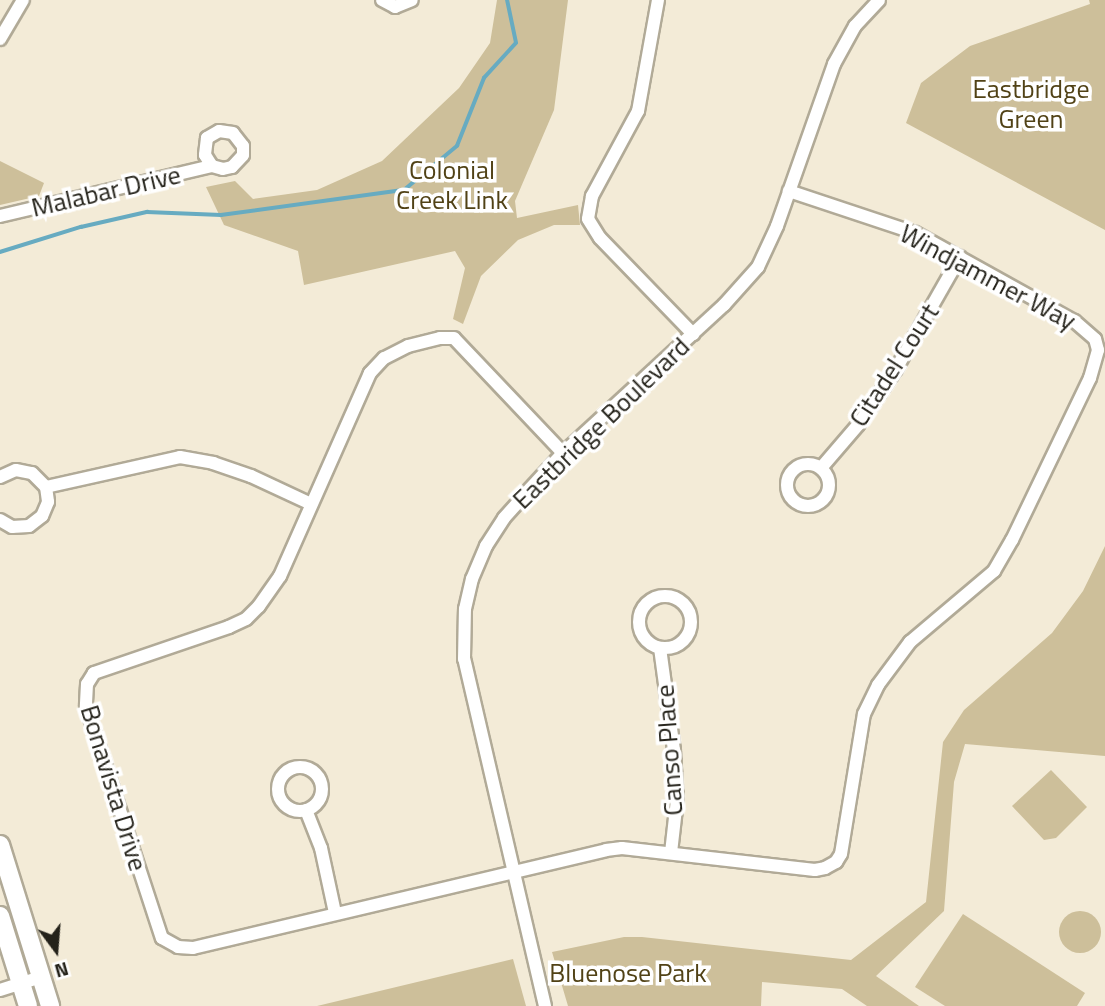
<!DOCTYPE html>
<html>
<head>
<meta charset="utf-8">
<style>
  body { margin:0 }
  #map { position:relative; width:1105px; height:1006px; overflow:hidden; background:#f3ebd7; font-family:"Titillium Web",sans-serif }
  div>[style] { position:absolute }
  .green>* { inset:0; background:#cdbf9a }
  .round { border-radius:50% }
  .stream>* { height:3.5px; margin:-1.75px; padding:0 1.75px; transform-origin:1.75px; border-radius:1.75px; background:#67abc1 }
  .roads { filter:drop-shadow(2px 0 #b1aa97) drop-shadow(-2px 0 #b1aa97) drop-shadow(0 2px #b1aa97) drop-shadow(0 -2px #b1aa97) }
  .minor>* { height:12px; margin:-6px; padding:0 6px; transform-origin:6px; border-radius:6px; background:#fff }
  .minor>.ring { margin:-6px; padding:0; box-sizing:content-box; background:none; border:12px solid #fff; border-radius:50% }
  .secondary>* { height:18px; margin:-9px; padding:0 9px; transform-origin:9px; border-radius:9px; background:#fff }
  span { translate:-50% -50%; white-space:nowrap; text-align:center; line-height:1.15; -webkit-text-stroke:7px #fff; paint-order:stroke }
  .park-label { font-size:26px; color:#514216 }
  .street-label { font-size:26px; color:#24221a }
  .north { position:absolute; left:21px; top:915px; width:70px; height:70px; -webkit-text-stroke:5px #fff; paint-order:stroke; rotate:164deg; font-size:19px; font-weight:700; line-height:28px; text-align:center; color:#24221a }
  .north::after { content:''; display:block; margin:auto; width:24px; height:32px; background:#24221a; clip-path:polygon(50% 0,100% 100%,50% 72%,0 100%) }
</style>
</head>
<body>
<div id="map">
  <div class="green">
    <i style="clip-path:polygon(497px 0,568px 0,554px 110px,515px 201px,517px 218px,578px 205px,580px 225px,554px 225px,518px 240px,481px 276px,463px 324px,453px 319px,465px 268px,455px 251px,304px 285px,298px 251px,224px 225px,206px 187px,235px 181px,253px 199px,317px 190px,382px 161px,459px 88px,490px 43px)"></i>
    <i style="clip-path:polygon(1089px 0,1105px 0,1105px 230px,906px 123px,921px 83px,970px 46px,1090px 4px)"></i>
    <i style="clip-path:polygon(0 161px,44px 183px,39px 196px,0 205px)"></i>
    <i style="clip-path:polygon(1105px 546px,1105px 756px,965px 744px,954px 782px,944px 911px,876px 976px,919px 1006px,867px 1006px,842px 989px,762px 982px,761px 1006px,568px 1006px,552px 952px,624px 937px,642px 937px,851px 960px,926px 902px,943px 742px,964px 710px,1052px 633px,1083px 591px)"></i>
    <i style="clip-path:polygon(1051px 770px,1087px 807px,1056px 838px,1044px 840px,1012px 806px)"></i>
    <i class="round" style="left:1059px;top:911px;width:42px;height:42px"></i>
    <i style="clip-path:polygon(963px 914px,1085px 993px,1077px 1006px,945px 1006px,915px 987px)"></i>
    <i style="clip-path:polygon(513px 959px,526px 1006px,317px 1006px)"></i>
  </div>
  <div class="stream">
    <i style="left:0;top:252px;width:85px;rotate:-17.2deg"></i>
    <i style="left:81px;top:227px;width:68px;rotate:-12.8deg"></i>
    <i style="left:147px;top:212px;width:74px;rotate:2.3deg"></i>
    <i style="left:221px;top:215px;width:185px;rotate:-7.8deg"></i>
    <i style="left:404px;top:190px;width:69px;rotate:-39.7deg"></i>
    <i style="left:457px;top:146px;width:73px;rotate:-68.3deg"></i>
    <i style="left:484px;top:78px;width:47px;rotate:-47.6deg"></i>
    <i style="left:516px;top:43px;width:44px;rotate:-101.8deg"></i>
  </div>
  <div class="roads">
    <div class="minor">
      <i style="left:382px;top:0;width:15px;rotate:28deg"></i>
      <i style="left:395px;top:7px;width:18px;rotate:-22deg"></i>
      <i style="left:658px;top:0;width:113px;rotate:100.2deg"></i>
      <i style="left:638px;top:111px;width:97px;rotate:118.4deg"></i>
      <i style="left:592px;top:196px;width:23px;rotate:100deg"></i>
      <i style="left:588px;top:219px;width:22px;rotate:58deg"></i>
      <i style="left:600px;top:238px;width:134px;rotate:45.9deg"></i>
      <i style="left:0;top:39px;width:45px;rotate:-59.5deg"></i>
      <i style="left:0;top:216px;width:218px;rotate:-13.3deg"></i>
      <i style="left:212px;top:166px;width:11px;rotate:15deg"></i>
      <i style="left:223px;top:169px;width:9px;rotate:-13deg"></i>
      <i style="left:232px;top:167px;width:16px;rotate:-47deg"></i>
      <i style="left:243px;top:155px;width:9px;rotate:-90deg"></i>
      <i style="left:243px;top:146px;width:16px;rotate:-128deg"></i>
      <i style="left:233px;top:133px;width:14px;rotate:-172deg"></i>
      <i style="left:219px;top:131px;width:14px;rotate:150deg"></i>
      <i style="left:207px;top:138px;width:17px;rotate:97deg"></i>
      <i style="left:205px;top:155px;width:13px;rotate:58deg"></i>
      <i style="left:563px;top:453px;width:158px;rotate:-133.5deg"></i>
      <i style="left:454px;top:338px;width:14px;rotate:180deg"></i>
      <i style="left:440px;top:338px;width:33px;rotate:166deg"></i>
      <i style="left:408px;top:346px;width:27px;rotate:153deg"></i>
      <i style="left:384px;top:358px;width:21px;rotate:133deg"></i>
      <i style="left:370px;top:373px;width:222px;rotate:113.9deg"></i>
      <i style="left:280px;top:576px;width:37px;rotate:125deg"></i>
      <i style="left:259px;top:606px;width:18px;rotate:135deg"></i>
      <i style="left:246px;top:619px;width:19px;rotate:155deg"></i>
      <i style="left:229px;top:627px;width:143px;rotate:161.2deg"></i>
      <i style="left:94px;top:673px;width:13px;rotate:122deg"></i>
      <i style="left:87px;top:684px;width:22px;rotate:93deg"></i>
      <i style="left:86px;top:706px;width:244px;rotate:71.9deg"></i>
      <i style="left:162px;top:938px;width:18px;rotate:29deg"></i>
      <i style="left:178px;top:947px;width:15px;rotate:4deg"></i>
      <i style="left:193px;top:948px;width:424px;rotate:-13.3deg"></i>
      <i style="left:606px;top:850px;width:16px;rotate:-7deg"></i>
      <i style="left:622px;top:848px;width:194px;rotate:6.5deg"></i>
      <i style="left:815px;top:870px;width:10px;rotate:-11deg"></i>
      <i style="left:825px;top:868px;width:13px;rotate:-29deg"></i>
      <i style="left:836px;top:862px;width:9px;rotate:-58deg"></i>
      <i style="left:841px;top:854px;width:142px;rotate:-80.7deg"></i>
      <i style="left:864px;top:714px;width:32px;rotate:-64deg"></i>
      <i style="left:878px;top:685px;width:54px;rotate:-53.3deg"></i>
      <i style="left:910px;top:642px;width:110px;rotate:-40.2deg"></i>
      <i style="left:994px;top:571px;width:36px;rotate:-60deg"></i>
      <i style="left:1012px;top:540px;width:180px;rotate:-64.3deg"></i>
      <i style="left:1090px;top:378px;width:29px;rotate:-74deg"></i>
      <i style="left:1098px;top:350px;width:11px;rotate:-105deg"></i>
      <i style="left:1095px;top:339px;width:28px;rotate:-139deg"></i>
      <i style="left:1074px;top:321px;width:182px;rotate:-151deg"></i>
      <i style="left:915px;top:233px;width:133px;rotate:-161.6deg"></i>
      <i class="ring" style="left:787px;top:464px;width:30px;height:30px"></i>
      <i style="left:821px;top:468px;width:57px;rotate:-49.3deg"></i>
      <i style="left:858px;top:425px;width:68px;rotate:-55.8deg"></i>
      <i style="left:896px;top:369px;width:129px;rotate:-60.3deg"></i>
      <i style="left:0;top:477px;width:17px;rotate:-24deg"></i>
      <i style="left:16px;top:470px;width:16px;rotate:11deg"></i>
      <i style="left:32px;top:473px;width:20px;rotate:45deg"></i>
      <i style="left:46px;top:487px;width:15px;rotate:82deg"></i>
      <i style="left:48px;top:502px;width:15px;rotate:113deg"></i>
      <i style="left:42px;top:516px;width:16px;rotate:142deg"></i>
      <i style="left:29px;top:526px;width:17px;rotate:177deg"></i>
      <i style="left:12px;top:527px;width:14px;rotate:-150deg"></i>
      <i style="left:46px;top:487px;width:137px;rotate:-12.6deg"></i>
      <i style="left:180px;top:457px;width:34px;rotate:10deg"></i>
      <i style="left:213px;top:463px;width:40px;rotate:18.9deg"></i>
      <i style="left:251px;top:476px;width:66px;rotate:25deg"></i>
      <i class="ring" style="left:639px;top:596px;width:40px;height:40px"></i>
      <i style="left:660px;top:648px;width:103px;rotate:82.2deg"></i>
      <i style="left:674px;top:750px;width:50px;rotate:86.6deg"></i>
      <i style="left:677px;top:800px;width:53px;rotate:96.5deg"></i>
      <i class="ring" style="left:278px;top:767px;width:32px;height:32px"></i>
      <i style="left:306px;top:810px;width:41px;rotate:68.5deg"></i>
      <i style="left:321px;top:848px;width:66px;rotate:77.8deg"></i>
      <i style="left:0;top:990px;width:43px;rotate:-17.6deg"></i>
      <i style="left:545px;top:1006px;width:356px;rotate:-103.1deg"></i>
      <i style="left:464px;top:659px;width:50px;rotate:-88.9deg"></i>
      <i style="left:465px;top:609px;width:31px;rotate:-77deg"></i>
      <i style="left:472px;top:579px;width:36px;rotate:-67deg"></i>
      <i style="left:486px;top:546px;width:33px;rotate:-57deg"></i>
      <i style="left:504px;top:518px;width:36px;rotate:-48deg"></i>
      <i style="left:528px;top:491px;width:52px;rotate:-47.4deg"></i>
      <i style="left:563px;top:453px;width:219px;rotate:-42.6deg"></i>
      <i style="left:724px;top:305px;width:51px;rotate:-48.2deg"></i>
      <i style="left:758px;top:267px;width:45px;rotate:-65.1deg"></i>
      <i style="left:777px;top:226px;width:172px;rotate:-70.6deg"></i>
      <i style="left:834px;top:64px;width:43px;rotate:-61.1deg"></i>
      <i style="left:855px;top:26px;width:35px;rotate:-47deg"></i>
    </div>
    <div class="secondary">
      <i style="left:0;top:845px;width:169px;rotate:72.7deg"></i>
      <i style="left:0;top:916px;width:94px;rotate:72.7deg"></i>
    </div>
  </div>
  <div class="park-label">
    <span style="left:1031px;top:104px">Eastbridge<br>Green</span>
    <span style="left:452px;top:185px">Colonial<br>Creek Link</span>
    <span style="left:628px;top:973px">Bluenose Park</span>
  </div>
  <div class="street-label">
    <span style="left:106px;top:191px;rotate:-13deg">Malabar Drive</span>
    <span style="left:988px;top:277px;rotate:28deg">Windjammer Way</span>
    <span style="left:894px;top:365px;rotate:-57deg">Citadel Court</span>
    <span style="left:601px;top:423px;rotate:-44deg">Eastbridge Boulevard</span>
    <span style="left:669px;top:750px;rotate:-94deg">Canso Place</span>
    <span style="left:114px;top:788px;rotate:73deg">Bonavista Drive</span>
  </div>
  <div class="north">N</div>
</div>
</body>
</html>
